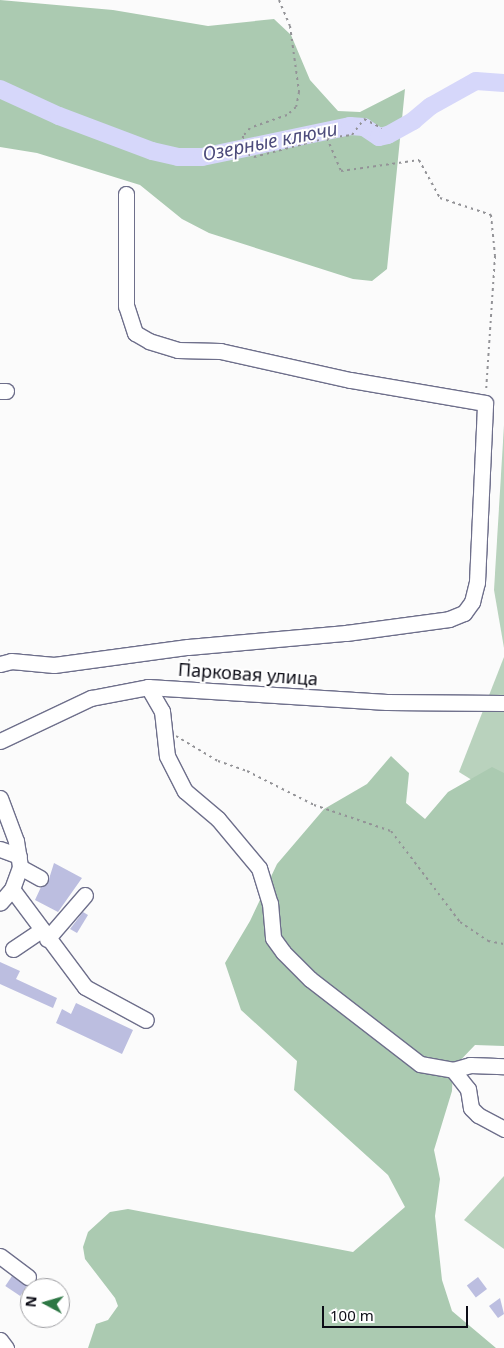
<!DOCTYPE html>
<html>
<head>
<meta charset="utf-8">
<style>
  body { margin:0 }
  #map { position:relative; width:504px; height:1348px; overflow:hidden; background:#fbfbfb; font-family:"Noto Sans",sans-serif }
  div>[style] { position:absolute }
  .green>* { inset:0; background:#b9d2bd }
  .forest>* { inset:0; background:#abcab1 }
  .river>* { height:18px; margin:-9px; padding:0 9px; transform-origin:9px; border-radius:9px; background:#d6d7fa }
  .building>* { inset:0; background:#bcbee0; transform-origin:0 0 }
  .path>* { height:2px; margin-top:-1px; transform-origin:0; background:repeating-linear-gradient(90deg,#939397 0 2.5px,transparent 0 6.5px) }
  .roads { filter:drop-shadow(1px 0 #6e6f8b) drop-shadow(-1px 0 #6e6f8b) drop-shadow(0 1px #6e6f8b) drop-shadow(0 -1px #6e6f8b) }
  .minor>* { height:15px; margin:-7.5px; padding:0 7.5px; transform-origin:7.5px; border-radius:7.5px; background:#fff }
  span { translate:-50% -50%; white-space:nowrap; text-align:center; line-height:1.15; -webkit-text-stroke:4px #fff; paint-order:stroke }
  .street-label { font-size:18px; color:#0c0c16 }
  .water-label { font-size:19px; color:#4d4c7c; font-style:italic }
  .north { position:absolute; left:20px; top:1278px; width:50px; height:50px; box-sizing:border-box; background:#fff; border:1px solid #9e9ea2; border-radius:50%; rotate:276deg; font-size:14px; font-weight:700; line-height:20px; text-align:center; color:#0c0c16 }
  .north::after { content:''; display:block; margin:auto; width:18px; height:22px; background:#2d7744; clip-path:polygon(50% 0,100% 100%,50% 72%,0 100%) }
  .scale { position:absolute; left:322px; top:1306px; width:146px; height:22px; box-sizing:border-box; border:2px solid #0c0c16; border-top:0; padding-left:6px; font-size:15px; line-height:18px; white-space:nowrap; color:#0c0c16; -webkit-text-stroke:4px #fff; paint-order:stroke }
</style>
</head>
<body>
<div id="map">
  <div class="green">
    <i style="clip-path:polygon(504px 425px,504px 648px,494px 590px)"></i>
    <i style="clip-path:polygon(504px 657px,504px 800px,459px 772px)"></i>
    <i style="clip-path:polygon(504px 1176px,504px 1249px,464px 1220px)"></i>
  </div>
  <div class="forest">
    <i style="clip-path:polygon(0 0,113px 10px,208px 26px,274px 19px,291px 35px,310px 80px,338px 111px,360px 112px,405px 89px,387px 269px,372px 281px,353px 279px,209px 233px,182px 219px,140px 185px,37px 153px,0 147px)"></i>
    <i style="clip-path:polygon(391px 756px,409px 773px,406px 803px,425px 819px,448px 792px,492px 767px,504px 773px,504px 1046px,475px 1045px,453px 1068px,452px 1091px,434px 1150px,440px 1179px,435px 1216px,442px 1280px,452px 1311px,496px 1348px,88px 1348px,96px 1324px,108px 1320px,118px 1306px,115px 1298px,85px 1259px,83px 1247px,88px 1232px,110px 1212px,128px 1209px,353px 1252px,405px 1207px,388px 1175px,294px 1090px,297px 1061px,241px 1010px,225px 963px,250px 921px,277px 864px,324px 809px,367px 784px)"></i>
  </div>
  <div class="river">
    <i style="left:0;top:89px;width:65px;rotate:24.6deg"></i>
    <i style="left:59px;top:116px;width:99px;rotate:20.6deg"></i>
    <i style="left:152px;top:151px;width:27px;rotate:13deg"></i>
    <i style="left:178px;top:157px;width:24px"></i>
    <i style="left:202px;top:157px;width:151px;rotate:-11.8deg"></i>
    <i style="left:350px;top:126px;width:14px;rotate:4deg"></i>
    <i style="left:364px;top:127px;width:18px;rotate:34deg"></i>
    <i style="left:379px;top:137px;width:9px;rotate:-13deg"></i>
    <i style="left:388px;top:135px;width:29px;rotate:-29deg"></i>
    <i style="left:413px;top:121px;width:23px;rotate:-40deg"></i>
    <i style="left:431px;top:106px;width:51px;rotate:-29.1deg"></i>
    <i style="left:476px;top:81px;width:28px;rotate:4deg"></i>
  </div>
  <div class="building">
    <i style="clip-path:polygon(54px 863px,82px 878px,58px 912px,35px 900px,41px 887px,48px 882px)"></i>
    <i style="clip-path:polygon(83px 912px,88px 915px,77px 933px,70px 929px)"></i>
    <i style="clip-path:polygon(0 962px,20px 971px,16px 979px,57px 998px,53px 1008px,0 984px)"></i>
    <i style="clip-path:polygon(76px 1003px,133px 1030px,122px 1054px,56px 1023px,62px 1009px,71px 1014px)"></i>
    <i style="left:12px;top:1276px;width:18px;height:12px;rotate:34deg"></i>
    <i style="left:478px;top:1277px;width:15px;height:14px;rotate:53deg"></i>
    <i style="clip-path:polygon(500px 1298px,504px 1314px,498px 1318px,489px 1306px)"></i>
  </div>
  <div class="path">
    <i style="left:279px;top:0;width:28px;rotate:67deg"></i>
    <i style="left:290px;top:26px;width:67px;rotate:82.2deg"></i>
    <i style="left:299px;top:92px;width:15px;rotate:101deg"></i>
    <i style="left:296px;top:107px;width:12px;rotate:138deg"></i>
    <i style="left:287px;top:115px;width:39px;rotate:161deg"></i>
    <i style="left:250px;top:128px;width:11px;rotate:131deg"></i>
    <i style="left:243px;top:136px;width:15px;rotate:94deg"></i>
    <i style="left:242px;top:151px;width:13px;rotate:27deg"></i>
    <i style="left:254px;top:157px;width:75px;rotate:-14.6deg"></i>
    <i style="left:327px;top:138px;width:36px;rotate:67deg"></i>
    <i style="left:341px;top:171px;width:79px;rotate:-8deg"></i>
    <i style="left:419px;top:160px;width:43px;rotate:61.1deg"></i>
    <i style="left:440px;top:198px;width:54px;rotate:18.4deg"></i>
    <i style="left:491px;top:215px;width:41px;rotate:84.4deg"></i>
    <i style="left:495px;top:256px;width:134px;rotate:93.8deg"></i>
    <i style="left:327px;top:138px;width:25px;rotate:-7deg"></i>
    <i style="left:352px;top:135px;width:20px;rotate:-53deg"></i>
    <i style="left:364px;top:119px;width:20px;rotate:27deg"></i>
    <i style="left:189px;top:659px;width:18px;rotate:84deg"></i>
    <i style="left:176px;top:736px;width:49px;rotate:30.8deg"></i>
    <i style="left:218px;top:761px;width:31px;rotate:19deg"></i>
    <i style="left:247px;top:771px;width:75px;rotate:26.9deg"></i>
    <i style="left:314px;top:805px;width:81px;rotate:18.7deg"></i>
    <i style="left:391px;top:831px;width:114px;rotate:52.8deg"></i>
    <i style="left:460px;top:922px;width:34px;rotate:34deg"></i>
    <i style="left:488px;top:941px;width:16px;rotate:11deg"></i>
  </div>
  <div class="roads">
    <div class="minor">
      <i style="left:0;top:391px;width:6px"></i>
      <i style="left:0;top:664px;width:11px;rotate:-15deg"></i>
      <i style="left:11px;top:661px;width:43px;rotate:5.3deg"></i>
      <i style="left:54px;top:665px;width:135px;rotate:-7.7deg"></i>
      <i style="left:188px;top:647px;width:159px;rotate:-5.1deg"></i>
      <i style="left:346px;top:633px;width:104px;rotate:-7.7deg"></i>
      <i style="left:449px;top:619px;width:16px;rotate:-22deg"></i>
      <i style="left:464px;top:613px;width:14px;rotate:-54deg"></i>
      <i style="left:472px;top:602px;width:21px;rotate:-76deg"></i>
      <i style="left:477px;top:582px;width:179px;rotate:-87.4deg"></i>
      <i style="left:485px;top:403px;width:137px;rotate:-170.3deg"></i>
      <i style="left:350px;top:380px;width:133px;rotate:-167.4deg"></i>
      <i style="left:220px;top:351px;width:42px;rotate:-178.6deg"></i>
      <i style="left:178px;top:350px;width:30px;rotate:-163deg"></i>
      <i style="left:149px;top:341px;width:16px;rotate:-150deg"></i>
      <i style="left:135px;top:333px;width:28px;rotate:-108deg"></i>
      <i style="left:126px;top:306px;width:112px;rotate:-90deg"></i>
      <i style="left:148px;top:687px;width:28px;rotate:60deg"></i>
      <i style="left:162px;top:711px;width:45px;rotate:83.7deg"></i>
      <i style="left:167px;top:756px;width:39px;rotate:63deg"></i>
      <i style="left:185px;top:791px;width:43px;rotate:40.3deg"></i>
      <i style="left:218px;top:819px;width:64px;rotate:50.1deg"></i>
      <i style="left:259px;top:868px;width:37px;rotate:73deg"></i>
      <i style="left:270px;top:903px;width:35px;rotate:85deg"></i>
      <i style="left:273px;top:938px;width:17px;rotate:54deg"></i>
      <i style="left:283px;top:952px;width:38px;rotate:45deg"></i>
      <i style="left:310px;top:979px;width:139px;rotate:37.7deg"></i>
      <i style="left:420px;top:1064px;width:34px;rotate:10deg"></i>
      <i style="left:453px;top:1070px;width:18px;rotate:-16deg"></i>
      <i style="left:470px;top:1065px;width:34px;rotate:2deg"></i>
      <i style="left:0;top:741px;width:101px;rotate:-25.3deg"></i>
      <i style="left:91px;top:698px;width:58px;rotate:-10.9deg"></i>
      <i style="left:148px;top:687px;width:239px;rotate:3.6deg"></i>
      <i style="left:387px;top:702px;width:117px;rotate:0.5deg"></i>
      <i style="left:0;top:798px;width:46px;rotate:69.6deg"></i>
      <i style="left:16px;top:841px;width:26px;rotate:81deg"></i>
      <i style="left:20px;top:867px;width:23px;rotate:110deg"></i>
      <i style="left:12px;top:889px;width:18px;rotate:131deg"></i>
      <i style="left:0;top:849px;width:20px;rotate:20deg"></i>
      <i style="left:20px;top:867px;width:23px;rotate:29deg"></i>
      <i style="left:12px;top:889px;width:122px;rotate:53.3deg"></i>
      <i style="left:85px;top:987px;width:69px;rotate:28.4deg"></i>
      <i style="left:47px;top:939px;width:58px;rotate:-49.2deg"></i>
      <i style="left:13px;top:949px;width:32px;rotate:-34deg"></i>
      <i style="left:453px;top:1070px;width:24px;rotate:52deg"></i>
      <i style="left:468px;top:1089px;width:19px;rotate:81deg"></i>
      <i style="left:471px;top:1108px;width:10px;rotate:45deg"></i>
      <i style="left:478px;top:1115px;width:30px;rotate:28deg"></i>
      <i style="left:0;top:1256px;width:35px;rotate:37deg"></i>
      <i style="left:0;top:1340px;width:10px;rotate:53deg"></i>
    </div>
  </div>
  <div class="street-label">
    <span style="left:248px;top:674px;rotate:4deg">Парковая улица</span>
  </div>
  <div class="water-label">
    <span style="left:270px;top:142px;rotate:-11deg">Озерные ключи</span>
  </div>
  <div class="north">N</div>
  <div class="scale">100 m</div>
</div>
</body>
</html>
